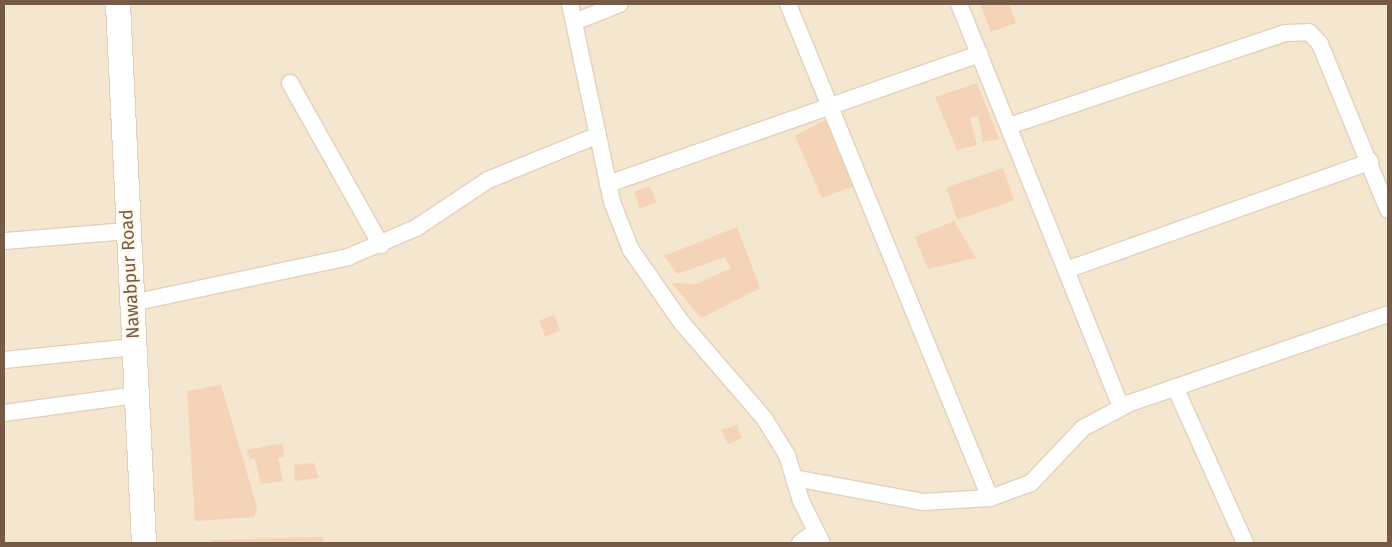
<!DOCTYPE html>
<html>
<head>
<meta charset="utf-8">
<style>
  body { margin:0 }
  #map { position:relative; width:1392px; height:547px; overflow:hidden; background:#fdf4e1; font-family:"Fira Sans",sans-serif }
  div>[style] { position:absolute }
  .residential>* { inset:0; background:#f5e6cf; transform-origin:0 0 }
  .building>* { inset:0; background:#f4d3b7; transform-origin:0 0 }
  .roads { filter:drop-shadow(1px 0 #e2d0bc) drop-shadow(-1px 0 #e2d0bc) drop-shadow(0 1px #e2d0bc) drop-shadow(0 -1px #e2d0bc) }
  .street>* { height:16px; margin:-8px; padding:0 8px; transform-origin:8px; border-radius:8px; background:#fff }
  .secondary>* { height:24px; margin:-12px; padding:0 12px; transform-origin:12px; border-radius:12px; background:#fff }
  span { translate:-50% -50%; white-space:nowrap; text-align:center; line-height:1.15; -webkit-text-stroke:4px #fff7e8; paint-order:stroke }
  .street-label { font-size:18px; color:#755a47 }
  .frame { position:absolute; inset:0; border:5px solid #755a47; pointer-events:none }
</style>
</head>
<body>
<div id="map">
  <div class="residential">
    <i style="left:4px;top:4px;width:1384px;height:539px"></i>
  </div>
  <div class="building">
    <i style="clip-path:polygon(980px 4px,1009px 4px,1016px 23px,991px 32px)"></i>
    <i style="clip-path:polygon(977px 83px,999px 139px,983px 142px,978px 116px,970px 118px,977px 145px,957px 150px,935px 97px)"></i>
    <i style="clip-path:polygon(825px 120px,862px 183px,822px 198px,795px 136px)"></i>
    <i style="left:1003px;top:168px;width:34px;height:60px;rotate:71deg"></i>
    <i style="clip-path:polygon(649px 186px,657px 202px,640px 208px,634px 192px)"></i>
    <i style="clip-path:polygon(954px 221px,976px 258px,928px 269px,915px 237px)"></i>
    <i style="clip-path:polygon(737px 227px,760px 288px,701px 318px,672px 283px,696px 284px,731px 268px,725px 257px,677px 274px,664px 256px)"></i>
    <i style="left:554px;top:315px;width:17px;height:16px;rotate:69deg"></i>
    <i style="clip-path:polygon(221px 385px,257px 507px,254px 517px,195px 521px,187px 391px)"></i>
    <i style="clip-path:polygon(737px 425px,742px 438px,728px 444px,721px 430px)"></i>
    <i style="clip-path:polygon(277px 444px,283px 445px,284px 457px,278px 458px,283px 481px,261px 484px,255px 458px,250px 459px,247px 450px)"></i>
    <i style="clip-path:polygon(314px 463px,319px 478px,295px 481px,294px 465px)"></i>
    <i style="clip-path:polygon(323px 537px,324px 543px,212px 543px,212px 540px)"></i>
  </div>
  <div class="roads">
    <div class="street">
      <i style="left:570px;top:4px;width:202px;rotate:78deg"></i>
      <i style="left:612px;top:202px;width:52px;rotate:68.4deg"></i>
      <i style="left:631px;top:250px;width:89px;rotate:55.1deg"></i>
      <i style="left:682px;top:323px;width:125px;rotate:49.2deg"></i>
      <i style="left:764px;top:418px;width:44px;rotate:58.1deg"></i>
      <i style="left:787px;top:455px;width:48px;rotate:73.1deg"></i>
      <i style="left:801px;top:501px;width:47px;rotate:63.4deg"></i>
      <i style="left:788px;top:4px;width:534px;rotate:67.76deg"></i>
      <i style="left:959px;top:4px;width:434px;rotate:68.1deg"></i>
      <i style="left:574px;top:22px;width:49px;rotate:-21.4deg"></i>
      <i style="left:290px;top:83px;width:186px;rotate:60.7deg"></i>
      <i style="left:1009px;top:126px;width:291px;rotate:-18.6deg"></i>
      <i style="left:1285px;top:33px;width:24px;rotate:-2deg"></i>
      <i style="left:1309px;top:32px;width:16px;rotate:47deg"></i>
      <i style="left:1320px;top:44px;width:179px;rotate:67.7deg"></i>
      <i style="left:608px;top:184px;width:394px;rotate:-19.3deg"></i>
      <i style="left:4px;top:241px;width:125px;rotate:-4.6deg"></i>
      <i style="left:1066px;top:270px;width:323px;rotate:-19.6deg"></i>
      <i style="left:132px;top:303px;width:221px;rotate:-12deg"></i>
      <i style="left:348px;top:257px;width:74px;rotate:-23.1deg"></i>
      <i style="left:416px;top:228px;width:87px;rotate:-33.7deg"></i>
      <i style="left:488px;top:180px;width:119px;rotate:-22.2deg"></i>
      <i style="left:4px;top:360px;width:131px;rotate:-5.7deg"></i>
      <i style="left:1175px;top:387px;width:171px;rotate:65.8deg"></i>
      <i style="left:4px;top:413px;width:134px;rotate:-7.7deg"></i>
      <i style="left:794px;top:478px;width:131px;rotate:10.5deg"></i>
      <i style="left:923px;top:502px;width:67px;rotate:-3.4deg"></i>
      <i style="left:990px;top:498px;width:44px;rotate:-20.1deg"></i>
      <i style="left:1031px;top:483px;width:76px;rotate:-46.6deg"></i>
      <i style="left:1083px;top:428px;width:53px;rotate:-28deg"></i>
      <i style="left:1130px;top:403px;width:273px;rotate:-19deg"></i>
      <i style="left:800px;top:543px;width:20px;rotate:-37deg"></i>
    </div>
    <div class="secondary">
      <i style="left:118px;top:4px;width:540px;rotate:87.24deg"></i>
    </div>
  </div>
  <div class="street-label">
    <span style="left:130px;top:274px;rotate:-93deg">Nawabpur Road</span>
  </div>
  <div class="frame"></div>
</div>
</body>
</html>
